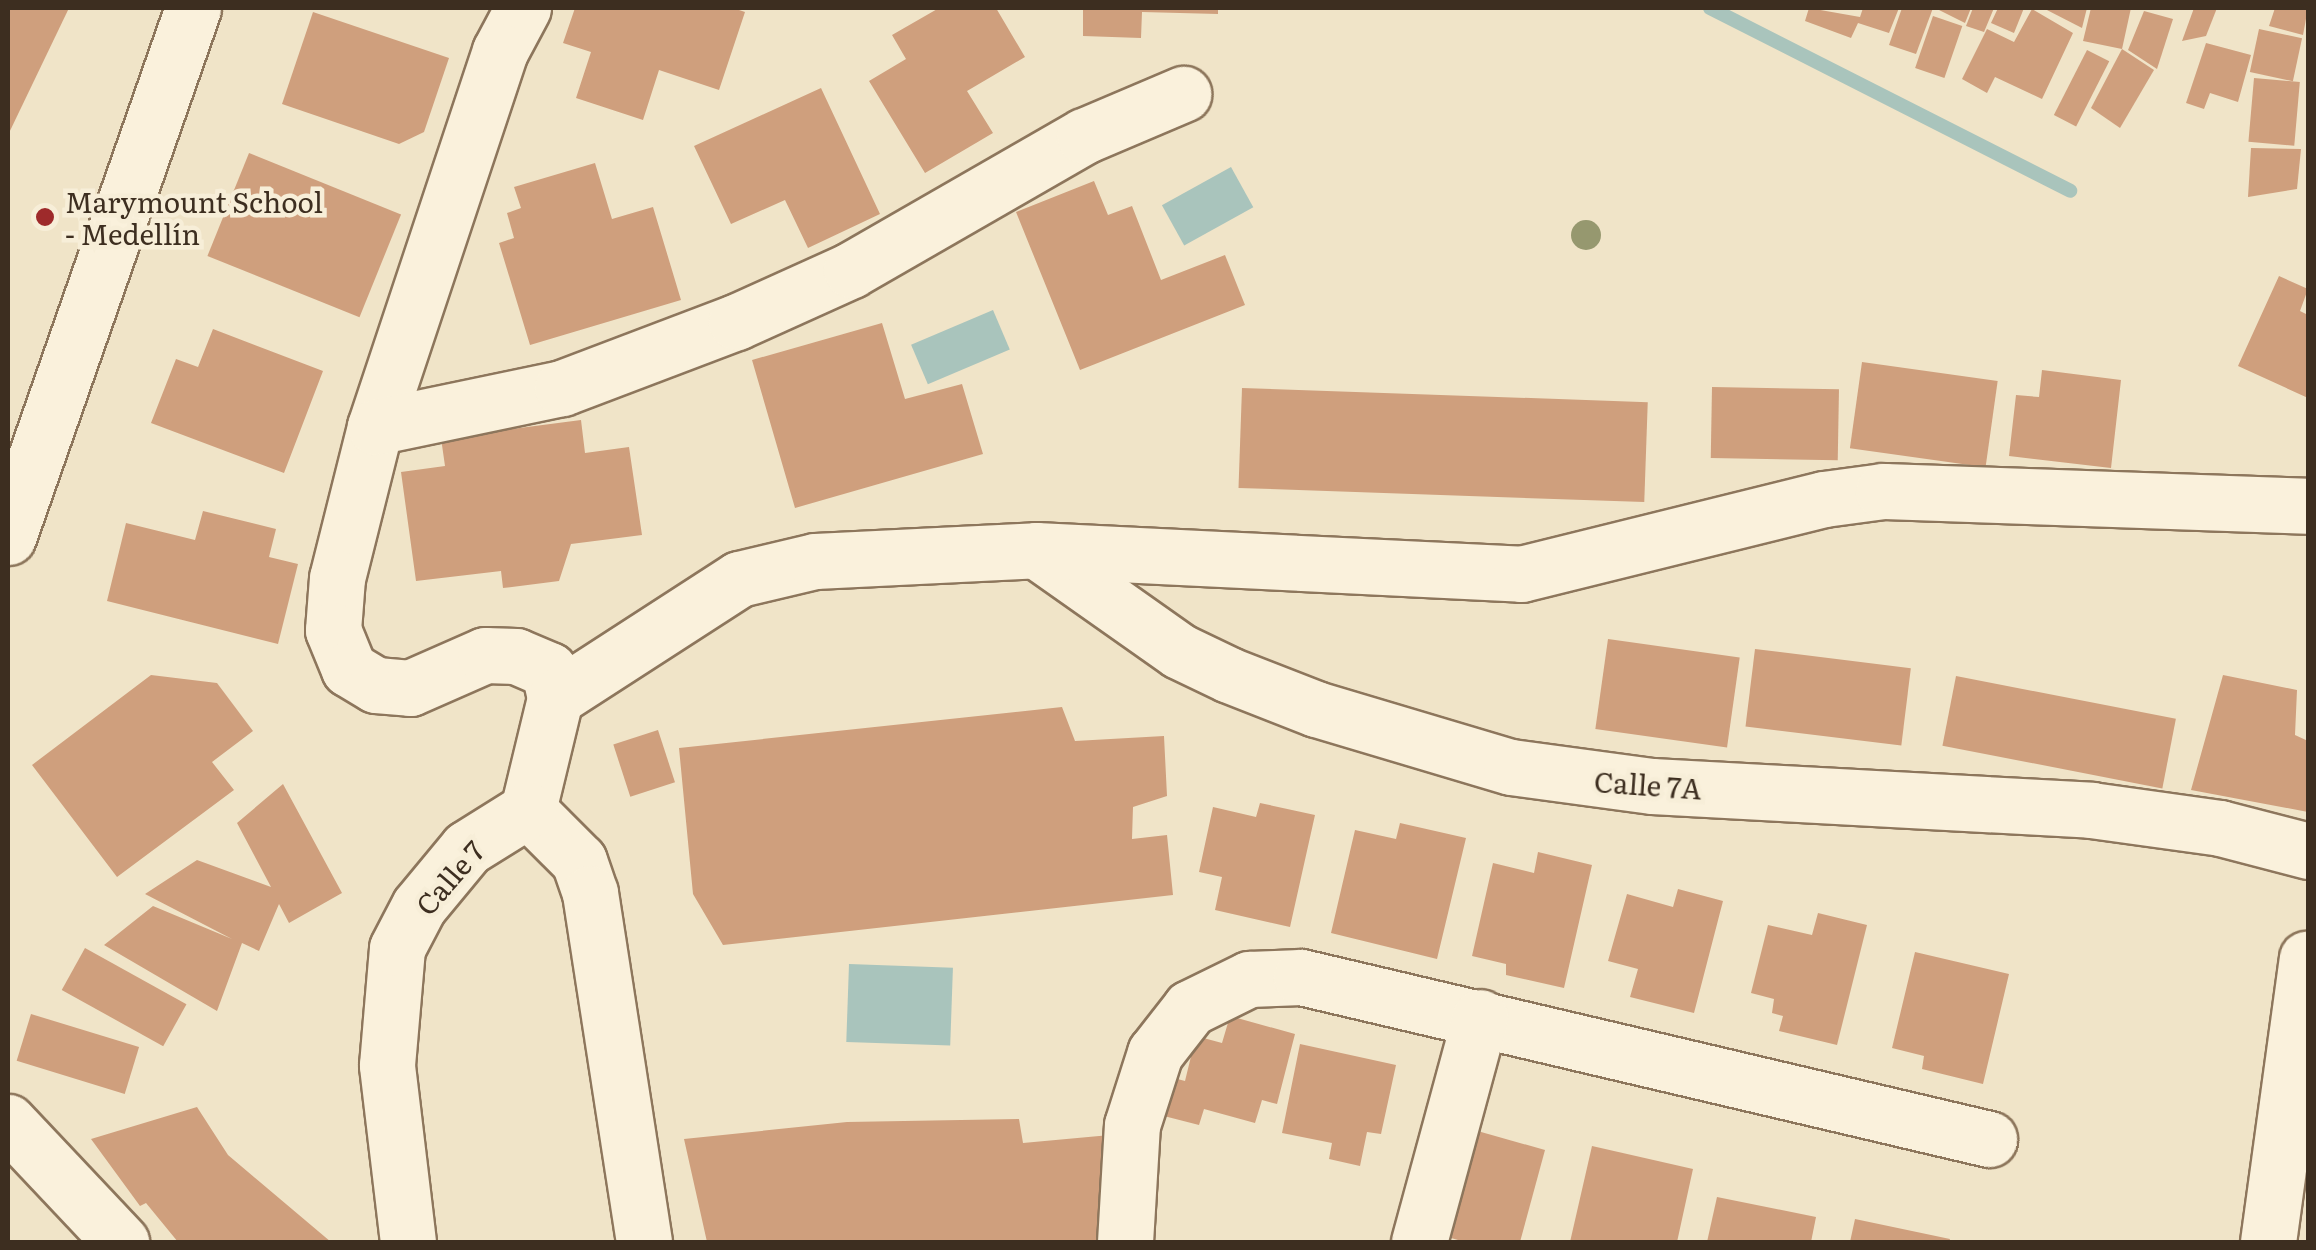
<!DOCTYPE html>
<html>
<head>
<meta charset="utf-8">
<style>
  body { margin:0 }
  #map { position:relative; width:2316px; height:1250px; overflow:hidden; background:#f0e4c8; font-family:Literata,serif }
  div>[style] { position:absolute }
  .water>* { inset:0; background:#a9c4bc; transform-origin:0 0 }
  .stream>* { height:14px; margin:-7px; padding:0 7px; transform-origin:7px; border-radius:7px; background:#a9c4bc }
  .building>* { inset:0; background:#cf9f7d; transform-origin:0 0 }
  .roads { filter:drop-shadow(2px 0 #8d765c) drop-shadow(-2px 0 #8d765c) drop-shadow(0 2px #8d765c) drop-shadow(0 -2px #8d765c) }
  .minor>* { height:55px; margin:-27.5px; padding:0 27.5px; transform-origin:27.5px; border-radius:27.5px; background:#faf1dc }
  .secondary>* { height:55px; margin:-27.5px; padding:0 27.5px; transform-origin:27.5px; border-radius:27.5px; background:#faf1dc }
  .trees>* { width:30px; height:30px; margin:-15px; border-radius:50%; background:#96986f }
  .dots>* { width:28px; height:28px; translate:-50% -50%; box-sizing:border-box; border:5px solid #f7eed8; border-radius:50% }
  span { translate:-50% -50%; white-space:nowrap; text-align:center; line-height:1.15; -webkit-text-stroke:9px #f7eed8; paint-order:stroke }
  .poi-label { font-size:28px; color:#3d2e20 }
  .left { translate:0 -50%; text-align:left }
  .street-label { font-size:28px; color:#3d2e20 }
  .frame { position:absolute; inset:0; border:10px solid #3d2e20; pointer-events:none }
</style>
</head>
<body>
<div id="map">
  <div class="water">
    <i style="left:1231px;top:167px;width:46px;height:79px;rotate:61deg"></i>
    <i style="left:993px;top:310px;width:43px;height:89px;rotate:67deg"></i>
    <i style="left:849px;top:964px;width:104px;height:78px;rotate:2deg"></i>
  </div>
  <div class="stream">
    <i style="left:1710px;top:8px;width:404px;rotate:26.9deg"></i>
  </div>
  <div class="building">
    <i style="clip-path:polygon(8px 8px,69px 8px,8px 135px)"></i>
    <i style="clip-path:polygon(575px 8px,733px 8px,745px 12px,719px 90px,659px 70px,643px 120px,576px 98px,591px 52px,563px 43px)"></i>
    <i style="clip-path:polygon(939px 8px,996px 8px,1025px 57px,967px 91px,993px 133px,925px 173px,869px 81px,906px 59px,892px 35px)"></i>
    <i style="clip-path:polygon(1083px 8px,1218px 8px,1218px 14px,1142px 12px,1141px 38px,1083px 36px)"></i>
    <i style="clip-path:polygon(1809px 8px,1860px 17px,1863px 8px,1899px 8px,1889px 33px,1858px 23px,1851px 38px,1805px 21px)"></i>
    <i style="clip-path:polygon(1902px 8px,1933px 8px,1916px 54px,1889px 45px)"></i>
    <i style="clip-path:polygon(1935px 8px,1971px 8px,1965px 23px)"></i>
    <i style="clip-path:polygon(1973px 8px,1994px 8px,1984px 32px,1966px 26px)"></i>
    <i style="clip-path:polygon(1998px 8px,2024px 8px,2014px 33px,1991px 23px)"></i>
    <i style="clip-path:polygon(2043px 8px,2087px 8px,2082px 28px)"></i>
    <i style="clip-path:polygon(2091px 8px,2131px 8px,2122px 49px,2083px 41px)"></i>
    <i style="clip-path:polygon(2194px 8px,2217px 8px,2206px 36px,2182px 41px)"></i>
    <i style="clip-path:polygon(2275px 8px,2308px 8px,2303px 35px,2269px 26px)"></i>
    <i style="clip-path:polygon(2032px 9px,2073px 33px,2042px 99px,1995px 77px,1987px 93px,1962px 79px,1987px 29px,2014px 42px)"></i>
    <i style="clip-path:polygon(2144px 11px,2173px 19px,2157px 69px,2128px 50px)"></i>
    <i style="clip-path:polygon(313px 12px,449px 58px,424px 132px,399px 144px,282px 104px)"></i>
    <i style="left:1933px;top:16px;width:31px;height:55px;rotate:19deg"></i>
    <i style="left:2259px;top:29px;width:44px;height:44px;rotate:12deg"></i>
    <i style="clip-path:polygon(2206px 43px,2251px 55px,2238px 102px,2210px 93px,2204px 109px,2186px 103px)"></i>
    <i style="clip-path:polygon(2122px 49px,2154px 70px,2120px 128px,2091px 108px)"></i>
    <i style="left:2087px;top:50px;width:25px;height:73px;rotate:27deg"></i>
    <i style="left:2254px;top:78px;width:46px;height:64px;rotate:5deg"></i>
    <i style="clip-path:polygon(821px 88px,880px 214px,808px 248px,785px 200px,731px 224px,694px 146px)"></i>
    <i style="clip-path:polygon(2251px 148px,2301px 149px,2297px 189px,2248px 197px)"></i>
    <i style="left:249px;top:153px;width:164px;height:111px;rotate:22deg"></i>
    <i style="clip-path:polygon(595px 163px,612px 219px,653px 207px,681px 300px,530px 345px,499px 243px,514px 238px,507px 213px,521px 208px,514px 187px)"></i>
    <i style="clip-path:polygon(1094px 181px,1108px 215px,1132px 206px,1161px 280px,1225px 255px,1245px 305px,1080px 370px,1016px 212px)"></i>
    <i style="clip-path:polygon(2279px 276px,2308px 289px,2300px 311px,2308px 315px,2308px 398px,2238px 366px)"></i>
    <i style="clip-path:polygon(882px 323px,905px 399px,962px 384px,983px 454px,795px 508px,752px 360px)"></i>
    <i style="clip-path:polygon(213px 329px,323px 371px,284px 473px,151px 423px,176px 359px,198px 367px)"></i>
    <i style="left:1862px;top:362px;width:137px;height:87px;rotate:8deg"></i>
    <i style="clip-path:polygon(2042px 370px,2121px 380px,2111px 468px,2009px 456px,2016px 395px,2039px 397px)"></i>
    <i style="left:1712px;top:387px;width:127px;height:71px;rotate:1deg"></i>
    <i style="left:1242px;top:388px;width:406px;height:100px;rotate:2deg"></i>
    <i style="clip-path:polygon(581px 420px,585px 453px,629px 447px,642px 535px,571px 544px,559px 581px,503px 588px,501px 571px,416px 581px,401px 472px,445px 466px,441px 438px)"></i>
    <i style="clip-path:polygon(203px 511px,276px 529px,269px 557px,298px 564px,278px 644px,107px 601px,126px 523px,195px 540px)"></i>
    <i style="left:1608px;top:639px;width:133px;height:91px;rotate:8deg"></i>
    <i style="left:1755px;top:649px;width:157px;height:78px;rotate:7deg"></i>
    <i style="clip-path:polygon(151px 675px,217px 683px,253px 731px,212px 762px,234px 790px,117px 877px,32px 765px)"></i>
    <i style="clip-path:polygon(2223px 675px,2297px 690px,2295px 735px,2308px 741px,2308px 812px,2191px 790px)"></i>
    <i style="left:1956px;top:676px;width:224px;height:71px;rotate:11deg"></i>
    <i style="clip-path:polygon(1062px 707px,1075px 741px,1164px 736px,1167px 796px,1133px 807px,1132px 839px,1167px 835px,1173px 895px,723px 945px,693px 894px,679px 748px)"></i>
    <i style="left:658px;top:730px;width:55px;height:47px;rotate:72deg"></i>
    <i style="clip-path:polygon(283px 784px,342px 893px,289px 923px,279px 904px,259px 951px,242px 943px,217px 1011px,104px 945px,153px 906px,232px 939px,145px 894px,197px 860px,271px 887px,237px 823px)"></i>
    <i style="clip-path:polygon(1260px 803px,1315px 815px,1290px 927px,1215px 910px,1222px 877px,1199px 872px,1213px 807px,1256px 817px)"></i>
    <i style="clip-path:polygon(1400px 823px,1466px 838px,1437px 959px,1331px 933px,1355px 830px,1396px 839px)"></i>
    <i style="clip-path:polygon(1538px 852px,1592px 865px,1564px 988px,1506px 975px,1506px 964px,1472px 956px,1493px 863px,1534px 873px)"></i>
    <i style="clip-path:polygon(1678px 889px,1723px 901px,1694px 1013px,1630px 997px,1638px 969px,1608px 961px,1627px 894px,1673px 907px)"></i>
    <i style="clip-path:polygon(1818px 913px,1867px 925px,1837px 1045px,1779px 1031px,1783px 1016px,1772px 1013px,1774px 999px,1751px 993px,1768px 925px,1812px 935px)"></i>
    <i style="left:85px;top:948px;width:116px;height:48px;rotate:29deg"></i>
    <i style="clip-path:polygon(1915px 952px,2009px 974px,1983px 1084px,1922px 1069px,1924px 1056px,1892px 1048px)"></i>
    <i style="left:31px;top:1014px;width:113px;height:49px;rotate:17deg"></i>
    <i style="clip-path:polygon(1230px 1016px,1295px 1034px,1277px 1104px,1262px 1100px,1255px 1123px,1204px 1109px,1199px 1125px,1160px 1115px,1170px 1077px,1185px 1081px,1196px 1036px,1222px 1043px)"></i>
    <i style="clip-path:polygon(1300px 1044px,1396px 1065px,1381px 1134px,1367px 1132px,1360px 1166px,1329px 1159px,1332px 1143px,1282px 1133px)"></i>
    <i style="clip-path:polygon(197px 1107px,228px 1155px,331px 1242px,178px 1242px,146px 1203px,140px 1206px,91px 1139px)"></i>
    <i style="clip-path:polygon(1019px 1119px,1023px 1143px,1110px 1135px,1105px 1242px,707px 1242px,684px 1139px,847px 1122px)"></i>
    <i style="clip-path:polygon(1460px 1126px,1545px 1150px,1520px 1242px,1465px 1242px,1430px 1232px)"></i>
    <i style="clip-path:polygon(1592px 1146px,1693px 1169px,1677px 1242px,1570px 1242px)"></i>
    <i style="clip-path:polygon(1717px 1197px,1816px 1217px,1811px 1242px,1707px 1242px)"></i>
    <i style="clip-path:polygon(1855px 1219px,1950px 1239px,1949px 1242px,1850px 1242px)"></i>
  </div>
  <div class="roads">
    <div class="minor">
      <i style="left:523px;top:8px;width:49px;rotate:118.1deg"></i>
      <i style="left:500px;top:51px;width:396px;rotate:108.4deg"></i>
      <i style="left:375px;top:427px;width:156px;rotate:104.1deg"></i>
      <i style="left:337px;top:578px;width:52px;rotate:94.4deg"></i>
      <i style="left:333px;top:630px;width:42px;rotate:67.7deg"></i>
      <i style="left:349px;top:669px;width:31px;rotate:31deg"></i>
      <i style="left:376px;top:685px;width:34px;rotate:5deg"></i>
      <i style="left:410px;top:688px;width:82px;rotate:-23.7deg"></i>
      <i style="left:485px;top:655px;width:31px;rotate:2deg"></i>
      <i style="left:516px;top:656px;width:36px;rotate:23deg"></i>
      <i style="left:549px;top:670px;width:29px;rotate:78deg"></i>
      <i style="left:375px;top:427px;width:191px;rotate:-11.8deg"></i>
      <i style="left:562px;top:388px;width:186px;rotate:-20.8deg"></i>
      <i style="left:736px;top:322px;width:126px;rotate:-24.3deg"></i>
      <i style="left:851px;top:270px;width:269px;rotate:-29.9deg"></i>
      <i style="left:1084px;top:136px;width:108px;rotate:-23deg"></i>
      <i style="left:1036px;top:550px;width:175px;rotate:35.2deg"></i>
      <i style="left:1179px;top:651px;width:55px;rotate:25.6deg"></i>
      <i style="left:1229px;top:675px;width:93px;rotate:21.3deg"></i>
      <i style="left:1316px;top:709px;width:203px;rotate:16.6deg"></i>
      <i style="left:1511px;top:767px;width:142px;rotate:7.7deg"></i>
      <i style="left:1652px;top:786px;width:440px;rotate:3.1deg"></i>
      <i style="left:2091px;top:810px;width:130px;rotate:7.9deg"></i>
      <i style="left:2220px;top:828px;width:91px;rotate:14.6deg"></i>
      <i style="left:528px;top:810px;width:115px;rotate:-76.4deg"></i>
      <i style="left:555px;top:698px;width:219px;rotate:-32.9deg"></i>
      <i style="left:739px;top:579px;width:78px;rotate:-13.3deg"></i>
      <i style="left:815px;top:561px;width:221px;rotate:-2.8deg"></i>
      <i style="left:1036px;top:550px;width:486px;rotate:2.8deg"></i>
      <i style="left:1521px;top:574px;width:312px;rotate:-13.9deg"></i>
      <i style="left:1824px;top:499px;width:60px;rotate:-7.7deg"></i>
      <i style="left:1883px;top:491px;width:425px;rotate:2deg"></i>
      <i style="left:528px;top:810px;width:72px;rotate:45deg"></i>
      <i style="left:579px;top:861px;width:34px;rotate:71deg"></i>
      <i style="left:590px;top:893px;width:353px;rotate:81.2deg"></i>
      <i style="left:8px;top:1122px;width:165px;rotate:46.7deg"></i>
      <i style="left:408px;top:1242px;width:178px;rotate:-96.8deg"></i>
      <i style="left:387px;top:1065px;width:117px;rotate:-85.1deg"></i>
      <i style="left:397px;top:948px;width:47px;rotate:-62.4deg"></i>
      <i style="left:419px;top:906px;width:75px;rotate:-50.4deg"></i>
      <i style="left:467px;top:848px;width:72px;rotate:-31.9deg"></i>
      <i style="left:1125px;top:1242px;width:117px;rotate:-86.6deg"></i>
      <i style="left:1132px;top:1125px;width:76px;rotate:-72.3deg"></i>
      <i style="left:1155px;top:1053px;width:57px;rotate:-52.1deg"></i>
      <i style="left:1190px;top:1008px;width:66px;rotate:-26.2deg"></i>
      <i style="left:1249px;top:979px;width:52px;rotate:-2.2deg"></i>
      <i style="left:1301px;top:977px;width:707px;rotate:13.25deg"></i>
      <i style="left:1419px;top:1242px;width:233px;rotate:-74.8deg"></i>
      <i style="left:2268px;top:1242px;width:286px;rotate:-82.2deg"></i>
    </div>
    <div class="secondary">
      <i style="left:8px;top:537px;width:560px;rotate:-70.72deg"></i>
    </div>
  </div>
  <div class="trees">
    <i style="left:1586px;top:235px"></i>
  </div>
  <div class="dots">
    <i style="left:45px;top:217px;background:#9e2a2b"></i>
  </div>
  <div class="poi-label">
    <span class="left" style="left:65px;top:217px">Marymount School<br>- Medellín</span>
  </div>
  <div class="street-label">
    <span style="left:1648px;top:784px;rotate:4deg">Calle 7A</span>
    <span style="left:449px;top:877px;rotate:-49deg">Calle 7</span>
  </div>
  <div class="frame"></div>
</div>
</body>
</html>
